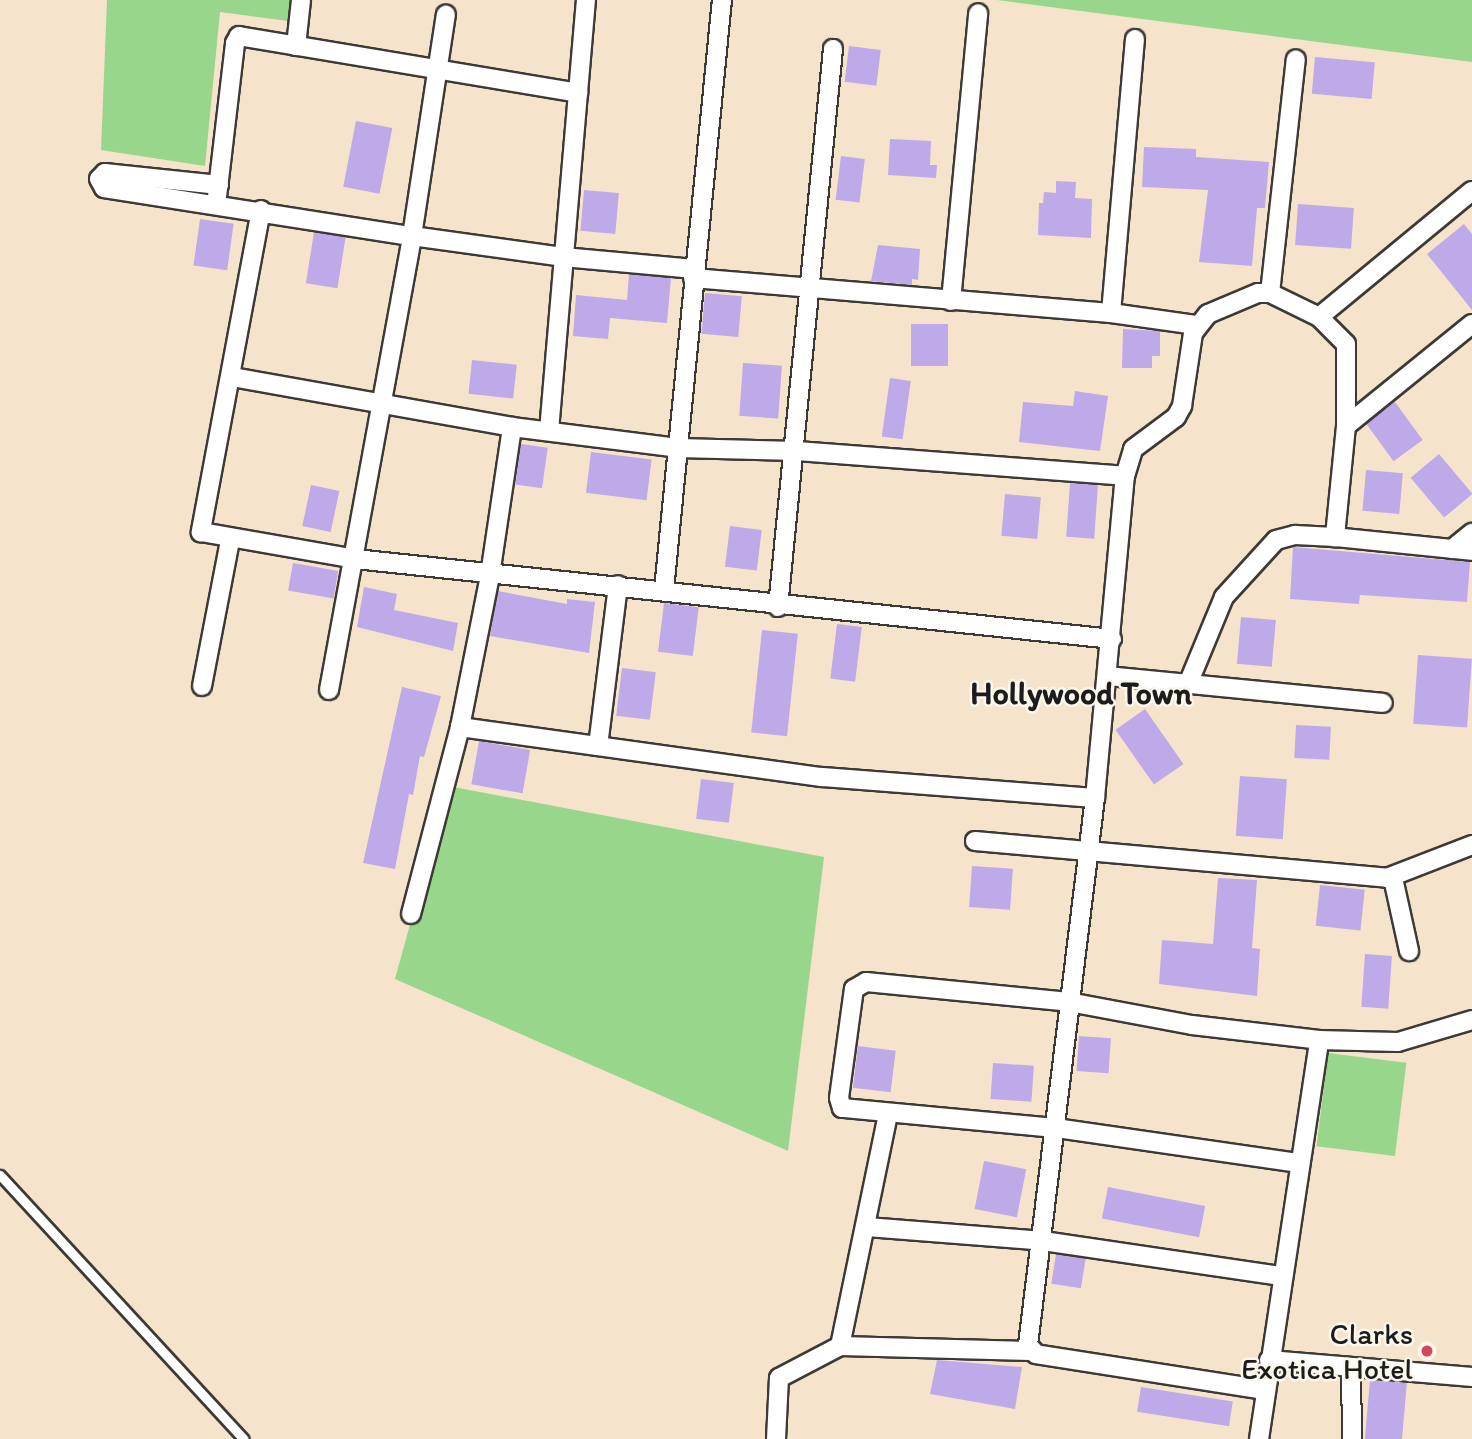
<!DOCTYPE html>
<html>
<head>
<meta charset="utf-8">
<style>
  body { margin:0 }
  #map { position:relative; width:1472px; height:1439px; overflow:hidden; background:#f5e4cb; font-family:Itim,sans-serif }
  div>[style] { position:absolute }
  .green>* { inset:0; background:#98d68c; transform-origin:0 0 }
  .building>* { inset:0; background:#beaae8; transform-origin:0 0 }
  .roads { filter:drop-shadow(2px 0 #3d3a36) drop-shadow(-2px 0 #3d3a36) drop-shadow(0 2px #3d3a36) drop-shadow(0 -2px #3d3a36) }
  .lane>* { height:9px; margin:-4.5px; padding:0 4.5px; transform-origin:4.5px; border-radius:4.5px; background:#fff }
  .street>* { height:18px; margin:-9px; padding:0 9px; transform-origin:9px; border-radius:9px; background:#fff }
  .dots>* { width:19px; height:19px; translate:-50% -50%; box-sizing:border-box; border:4px solid #fbf7ec; border-radius:50% }
  span { translate:-50% -50%; white-space:nowrap; text-align:center; line-height:1.15; -webkit-text-stroke:5px #fbf7ec; paint-order:stroke }
  .poi-label { font-size:30px; color:#1c1c1c }
  .right { translate:-100% -50%; text-align:right }
  .neighbourhood-label { font-size:32px; color:#1c1c1c; font-weight:700 }
</style>
</head>
<body>
<div id="map">
  <div class="green">
    <i style="clip-path:polygon(107px 0,291px 0,288px 21px,220px 12px,205px 166px,101px 150px)"></i>
    <i style="clip-path:polygon(997px 0,1472px 0,1472px 62px)"></i>
    <i style="clip-path:polygon(448px 786px,824px 857px,788px 1151px,395px 979px)"></i>
    <i style="left:1328px;top:1053px;width:79px;height:94px;rotate:7deg"></i>
  </div>
  <div class="building">
    <i style="left:849px;top:46px;width:32px;height:36px;rotate:7deg"></i>
    <i style="left:1315px;top:57px;width:60px;height:37px;rotate:5deg"></i>
    <i style="left:356px;top:121px;width:37px;height:67px;rotate:11deg"></i>
    <i style="clip-path:polygon(890px 139px,931px 141px,930px 165px,937px 165px,936px 178px,888px 175px)"></i>
    <i style="clip-path:polygon(1144px 147px,1196px 149px,1196px 157px,1269px 162px,1265px 208px,1257px 208px,1252px 266px,1199px 262px,1208px 190px,1142px 187px)"></i>
    <i style="left:841px;top:156px;width:24px;height:44px;rotate:7deg"></i>
    <i style="clip-path:polygon(1056px 181px,1076px 182px,1075px 198px,1092px 199px,1091px 238px,1038px 235px,1039px 203px,1043px 203px,1044px 192px,1056px 193px)"></i>
    <i style="left:584px;top:190px;width:35px;height:41px;rotate:5deg"></i>
    <i style="left:1298px;top:204px;width:56px;height:41px;rotate:4deg"></i>
    <i style="left:200px;top:219px;width:34px;height:47px;rotate:8deg"></i>
    <i style="clip-path:polygon(1464px 224px,1472px 234px,1472px 310px,1427px 254px)"></i>
    <i style="left:314px;top:232px;width:32px;height:52px;rotate:9deg"></i>
    <i style="clip-path:polygon(878px 245px,920px 249px,918px 280px,912px 279px,912px 285px,871px 281px)"></i>
    <i style="clip-path:polygon(629px 274px,671px 278px,667px 323px,610px 318px,608px 339px,573px 336px,576px 295px,627px 300px)"></i>
    <i style="left:705px;top:293px;width:37px;height:41px;rotate:5deg"></i>
    <i style="left:911px;top:324px;width:37px;height:42px"></i>
    <i style="clip-path:polygon(1123px 329px,1160px 331px,1160px 356px,1152px 356px,1152px 368px,1122px 368px)"></i>
    <i style="left:472px;top:360px;width:45px;height:34px;rotate:6deg"></i>
    <i style="left:743px;top:363px;width:39px;height:53px;rotate:4deg"></i>
    <i style="left:890px;top:378px;width:21px;height:59px;rotate:8deg"></i>
    <i style="clip-path:polygon(1075px 391px,1108px 396px,1100px 451px,1019px 442px,1023px 402px,1073px 406px)"></i>
    <i style="left:1395px;top:402px;width:47px;height:36px;rotate:54deg"></i>
    <i style="left:521px;top:444px;width:27px;height:41px;rotate:8deg"></i>
    <i style="left:591px;top:452px;width:61px;height:41px;rotate:7deg"></i>
    <i style="left:1439px;top:454px;width:52px;height:37px;rotate:50deg"></i>
    <i style="left:1366px;top:470px;width:37px;height:41px;rotate:5deg"></i>
    <i style="left:1070px;top:483px;width:28px;height:54px;rotate:4deg"></i>
    <i style="left:311px;top:485px;width:29px;height:42px;rotate:12deg"></i>
    <i style="left:1005px;top:494px;width:36px;height:42px;rotate:5deg"></i>
    <i style="left:730px;top:526px;width:32px;height:41px;rotate:7deg"></i>
    <i style="clip-path:polygon(1293px 547px,1470px 562px,1467px 602px,1360px 595px,1359px 604px,1290px 599px)"></i>
    <i style="left:293px;top:563px;width:46px;height:28px;rotate:10deg"></i>
    <i style="clip-path:polygon(364px 587px,397px 594px,394px 610px,458px 623px,453px 651px,357px 627px)"></i>
    <i style="clip-path:polygon(498px 591px,567px 604px,567px 599px,595px 602px,589px 653px,490px 636px)"></i>
    <i style="left:664px;top:603px;width:35px;height:49px;rotate:7deg"></i>
    <i style="left:1241px;top:617px;width:35px;height:47px;rotate:5deg"></i>
    <i style="left:837px;top:624px;width:25px;height:55px;rotate:7deg"></i>
    <i style="left:762px;top:630px;width:36px;height:103px;rotate:6deg"></i>
    <i style="left:1418px;top:655px;width:54px;height:69px;rotate:4deg"></i>
    <i style="left:622px;top:668px;width:34px;height:48px;rotate:7deg"></i>
    <i style="clip-path:polygon(402px 687px,441px 696px,424px 757px,420px 756px,413px 795px,409px 794px,395px 869px,363px 863px)"></i>
    <i style="left:1145px;top:709px;width:67px;height:36px;rotate:55deg"></i>
    <i style="left:1296px;top:725px;width:35px;height:33px;rotate:3deg"></i>
    <i style="left:479px;top:741px;width:52px;height:44px;rotate:10deg"></i>
    <i style="left:1240px;top:776px;width:47px;height:60px;rotate:4deg"></i>
    <i style="left:701px;top:779px;width:33px;height:40px;rotate:7deg"></i>
    <i style="left:972px;top:866px;width:41px;height:41px;rotate:4deg"></i>
    <i style="clip-path:polygon(1218px 878px,1257px 880px,1252px 948px,1260px 949px,1257px 996px,1159px 984px,1162px 940px,1213px 944px)"></i>
    <i style="left:1320px;top:885px;width:45px;height:41px;rotate:6deg"></i>
    <i style="left:1365px;top:954px;width:27px;height:53px;rotate:4deg"></i>
    <i style="left:1079px;top:1036px;width:32px;height:35px;rotate:4deg"></i>
    <i style="left:858px;top:1046px;width:38px;height:42px;rotate:7deg"></i>
    <i style="left:993px;top:1063px;width:41px;height:36px;rotate:4deg"></i>
    <i style="left:984px;top:1161px;width:43px;height:49px;rotate:11deg"></i>
    <i style="left:1108px;top:1187px;width:99px;height:32px;rotate:11deg"></i>
    <i style="left:1056px;top:1254px;width:30px;height:30px;rotate:9deg"></i>
    <i style="clip-path:polygon(937px 1360px,1022px 1367px,1015px 1409px,930px 1394px)"></i>
    <i style="left:1370px;top:1380px;width:37px;height:59px;rotate:5deg"></i>
    <i style="left:1141px;top:1387px;width:93px;height:25px;rotate:9deg"></i>
  </div>
  <div class="roads">
    <div class="lane">
      <i style="left:0;top:1175px;width:359px;rotate:47.3deg"></i>
    </div>
    <div class="street">
      <i style="left:296px;top:46px;width:46px;rotate:-83.8deg"></i>
      <i style="left:219px;top:185px;width:115px;rotate:-174deg"></i>
      <i style="left:105px;top:173px;width:8px;rotate:135deg"></i>
      <i style="left:99px;top:179px;width:10px;rotate:61deg"></i>
      <i style="left:104px;top:188px;width:312px;rotate:8.9deg"></i>
      <i style="left:412px;top:236px;width:152px;rotate:7.9deg"></i>
      <i style="left:563px;top:257px;width:132px;rotate:5.2deg"></i>
      <i style="left:217px;top:197px;width:155px;rotate:-83.3deg"></i>
      <i style="left:235px;top:43px;width:8px;rotate:-60deg"></i>
      <i style="left:239px;top:36px;width:344px;rotate:9.5deg"></i>
      <i style="left:261px;top:210px;width:328px;rotate:100.6deg"></i>
      <i style="left:201px;top:532px;width:156px;rotate:9.9deg"></i>
      <i style="left:355px;top:559px;width:761px;rotate:6.03deg"></i>
      <i style="left:693px;top:278px;width:419px;rotate:4.8deg"></i>
      <i style="left:1111px;top:313px;width:86px;rotate:8deg"></i>
      <i style="left:1270px;top:293px;width:235px;rotate:-83.7deg"></i>
      <i style="left:951px;top:301px;width:289px;rotate:-84.6deg"></i>
      <i style="left:1111px;top:313px;width:275px;rotate:-85deg"></i>
      <i style="left:1319px;top:317px;width:198px;rotate:-39.5deg"></i>
      <i style="left:232px;top:377px;width:284px;rotate:10.1deg"></i>
      <i style="left:512px;top:427px;width:167px;rotate:7.2deg"></i>
      <i style="left:678px;top:448px;width:118px;rotate:1.5deg"></i>
      <i style="left:796px;top:451px;width:330px;rotate:4.3deg"></i>
      <i style="left:1346px;top:426px;width:162px;rotate:-39deg"></i>
      <i style="left:549px;top:431px;width:433px;rotate:-85.1deg"></i>
      <i style="left:1452px;top:549px;width:26px;rotate:-39deg"></i>
      <i style="left:664px;top:590px;width:593px;rotate:-84.39deg"></i>
      <i style="left:778px;top:607px;width:561px;rotate:-84.37deg"></i>
      <i style="left:1108px;top:676px;width:276px;rotate:5.6deg"></i>
      <i style="left:1188px;top:684px;width:94px;rotate:-67.5deg"></i>
      <i style="left:1224px;top:597px;width:77px;rotate:-47.6deg"></i>
      <i style="left:1276px;top:540px;width:20px;rotate:-15deg"></i>
      <i style="left:1295px;top:535px;width:40px;rotate:2.9deg"></i>
      <i style="left:1335px;top:537px;width:138px;rotate:5.8deg"></i>
      <i style="left:202px;top:686px;width:149px;rotate:-79.1deg"></i>
      <i style="left:329px;top:690px;width:462px;rotate:-79.6deg"></i>
      <i style="left:412px;top:236px;width:224px;rotate:-81.3deg"></i>
      <i style="left:460px;top:727px;width:365px;rotate:7.9deg"></i>
      <i style="left:822px;top:777px;width:274px;rotate:4.4deg"></i>
      <i style="left:598px;top:746px;width:162px;rotate:-82.9deg"></i>
      <i style="left:975px;top:841px;width:414px;rotate:5.1deg"></i>
      <i style="left:1387px;top:878px;width:91px;rotate:-21.2deg"></i>
      <i style="left:1393px;top:878px;width:75px;rotate:77.6deg"></i>
      <i style="left:411px;top:914px;width:193px;rotate:-75.3deg"></i>
      <i style="left:460px;top:727px;width:155px;rotate:-78.8deg"></i>
      <i style="left:490px;top:575px;width:150px;rotate:-81.5deg"></i>
      <i style="left:1299px;top:1163px;width:246px;rotate:-171.8deg"></i>
      <i style="left:1055px;top:1128px;width:214px;rotate:-174.6deg"></i>
      <i style="left:842px;top:1108px;width:10px;rotate:-107deg"></i>
      <i style="left:839px;top:1098px;width:110px;rotate:-82.2deg"></i>
      <i style="left:854px;top:989px;width:14px;rotate:-30deg"></i>
      <i style="left:866px;top:982px;width:204px;rotate:5.6deg"></i>
      <i style="left:1069px;top:1002px;width:125px;rotate:10.6deg"></i>
      <i style="left:1192px;top:1025px;width:128px;rotate:6.7deg"></i>
      <i style="left:1319px;top:1040px;width:79px;rotate:1.5deg"></i>
      <i style="left:1398px;top:1042px;width:77px;rotate:-16.6deg"></i>
      <i style="left:867px;top:1227px;width:177px;rotate:4.5deg"></i>
      <i style="left:1043px;top:1241px;width:241px;rotate:8.4deg"></i>
      <i style="left:840px;top:1346px;width:190px;rotate:1.5deg"></i>
      <i style="left:1269px;top:1360px;width:204px;rotate:4.8deg"></i>
      <i style="left:1351px;top:1368px;width:71px;rotate:89.2deg"></i>
      <i style="left:1265px;top:1390px;width:232px;rotate:-171.1deg"></i>
      <i style="left:1036px;top:1354px;width:12px;rotate:-132deg"></i>
      <i style="left:1028px;top:1345px;width:551px;rotate:-83.02deg"></i>
      <i style="left:1095px;top:798px;width:323px;rotate:-84.7deg"></i>
      <i style="left:1125px;top:476px;width:28px;rotate:-73deg"></i>
      <i style="left:1133px;top:449px;width:54px;rotate:-36.7deg"></i>
      <i style="left:1176px;top:417px;width:13px;rotate:-61deg"></i>
      <i style="left:1182px;top:406px;width:74px;rotate:-81.4deg"></i>
      <i style="left:1193px;top:333px;width:24px;rotate:-52deg"></i>
      <i style="left:1208px;top:314px;width:54px;rotate:-22.8deg"></i>
      <i style="left:1258px;top:293px;width:12px"></i>
      <i style="left:1270px;top:293px;width:55px;rotate:26.1deg"></i>
      <i style="left:1319px;top:317px;width:38px;rotate:45deg"></i>
      <i style="left:1346px;top:344px;width:82px;rotate:90deg"></i>
      <i style="left:1346px;top:426px;width:112px;rotate:95.7deg"></i>
      <i style="left:776px;top:1439px;width:61px;rotate:-87.2deg"></i>
      <i style="left:779px;top:1378px;width:69px;rotate:-27.7deg"></i>
      <i style="left:840px;top:1346px;width:236px;rotate:-78.3deg"></i>
      <i style="left:1259px;top:1439px;width:403px;rotate:-81.4deg"></i>
    </div>
  </div>
  <div class="dots">
    <i style="left:1427px;top:1351px;background:#d1495b"></i>
  </div>
  <div class="poi-label">
    <span class="right" style="left:1413px;top:1351px">Clarks<br>Exotica Hotel</span>
  </div>
  <div class="neighbourhood-label">
    <span style="left:1081px;top:693px">Hollywood Town</span>
  </div>
</div>
</body>
</html>
